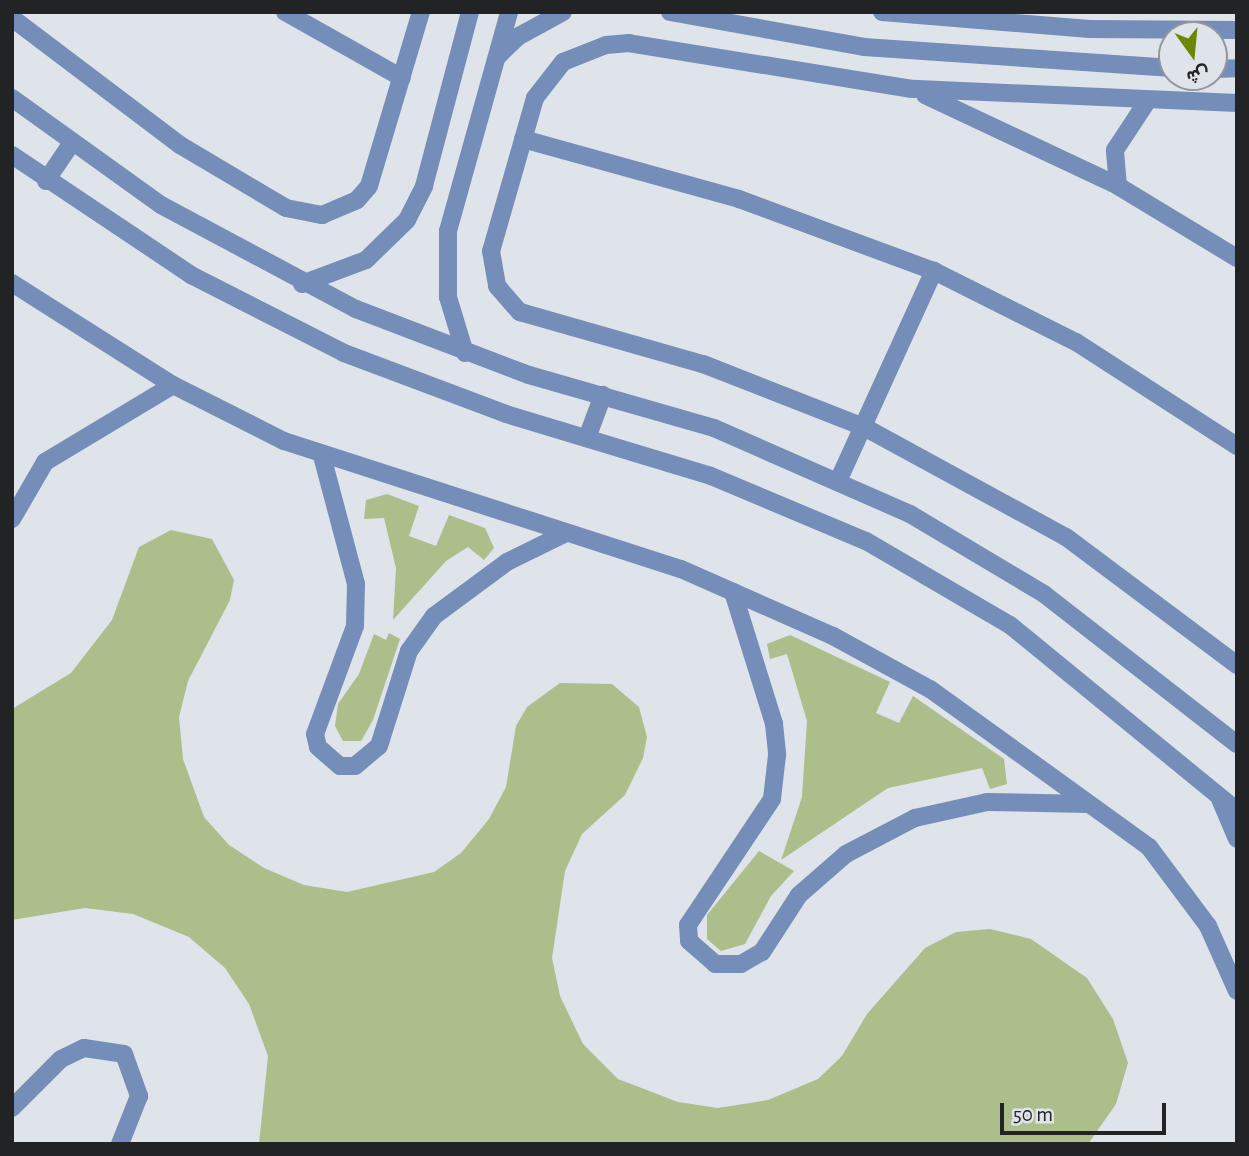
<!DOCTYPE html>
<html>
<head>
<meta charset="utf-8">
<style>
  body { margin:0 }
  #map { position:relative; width:1249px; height:1156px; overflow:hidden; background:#dfe3ea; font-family:"Alegreya Sans",Vazirmatn,sans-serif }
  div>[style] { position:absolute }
  .green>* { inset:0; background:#acbe89 }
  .minor>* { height:18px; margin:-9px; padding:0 9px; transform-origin:9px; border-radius:9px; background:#758eb9 }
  span { translate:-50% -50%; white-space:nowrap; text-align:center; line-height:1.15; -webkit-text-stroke:5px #dfe3ea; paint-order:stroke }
  .frame { position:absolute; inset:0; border:14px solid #212325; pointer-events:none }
  .north { position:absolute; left:1158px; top:21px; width:70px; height:70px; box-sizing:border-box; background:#dfe3ea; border:2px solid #93969b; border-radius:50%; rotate:165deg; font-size:19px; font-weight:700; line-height:28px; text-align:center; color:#212325 }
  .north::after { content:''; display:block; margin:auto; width:24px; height:32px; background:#6a8700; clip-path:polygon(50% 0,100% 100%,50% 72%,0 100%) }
  .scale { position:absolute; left:1000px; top:1103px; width:166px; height:32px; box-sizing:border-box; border:4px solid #212325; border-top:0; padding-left:9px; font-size:21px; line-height:24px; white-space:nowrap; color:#212325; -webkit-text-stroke:5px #dfe3ea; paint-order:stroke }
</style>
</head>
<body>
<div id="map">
  <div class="green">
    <i style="clip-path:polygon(387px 494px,419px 506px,409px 536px,436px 546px,449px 515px,485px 528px,494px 548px,484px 560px,468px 547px,446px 561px,393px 620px,396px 568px,384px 518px,364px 519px,366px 500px)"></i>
    <i style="clip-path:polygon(171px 530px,212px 539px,234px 580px,230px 600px,188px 681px,179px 717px,183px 759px,204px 817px,229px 845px,264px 868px,304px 885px,347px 892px,434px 872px,461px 853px,489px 819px,506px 787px,516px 726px,527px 707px,560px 683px,612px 684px,639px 707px,647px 737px,643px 758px,625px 795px,582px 834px,565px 871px,552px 958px,560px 996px,583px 1044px,618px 1079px,678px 1102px,718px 1108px,768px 1100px,818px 1079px,842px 1056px,867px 1014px,925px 948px,956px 932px,990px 929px,1031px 939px,1087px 978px,1113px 1019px,1128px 1063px,1116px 1104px,1088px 1144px,259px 1144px,268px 1056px,249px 1004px,225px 968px,189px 937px,133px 914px,85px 908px,12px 920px,12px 709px,71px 673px,112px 620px,139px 547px)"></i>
    <i style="clip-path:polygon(389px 633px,400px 639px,373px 720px,361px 741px,343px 741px,335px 726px,338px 704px,359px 674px,374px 634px,386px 640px)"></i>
    <i style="clip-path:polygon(790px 635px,890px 682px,876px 713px,899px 723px,913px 696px,1004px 759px,1007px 784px,990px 789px,982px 768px,888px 788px,781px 860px,802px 797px,807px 721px,787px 654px,770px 659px,767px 644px)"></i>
    <i style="clip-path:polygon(759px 851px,794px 871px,771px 896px,745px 944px,721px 951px,707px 939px,707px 915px)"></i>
  </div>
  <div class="minor">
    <i style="left:285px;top:12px;width:134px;rotate:29.4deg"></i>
    <i style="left:670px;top:12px;width:197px;rotate:10.2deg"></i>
    <i style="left:864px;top:47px;width:309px;rotate:3.9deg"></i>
    <i style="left:882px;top:12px;width:208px;rotate:4.7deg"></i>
    <i style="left:1089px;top:29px;width:148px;rotate:0.4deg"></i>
    <i style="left:12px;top:18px;width:211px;rotate:37.1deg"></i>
    <i style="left:180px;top:145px;width:123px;rotate:30.7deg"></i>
    <i style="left:286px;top:208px;width:37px;rotate:11deg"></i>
    <i style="left:322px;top:215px;width:38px;rotate:-23deg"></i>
    <i style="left:357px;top:200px;width:18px;rotate:-49deg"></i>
    <i style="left:369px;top:186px;width:182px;rotate:-73.4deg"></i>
    <i style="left:498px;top:56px;width:29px;rotate:-44deg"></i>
    <i style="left:519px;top:36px;width:50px;rotate:-28.6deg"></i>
    <i style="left:1214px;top:69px;width:23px;rotate:-2deg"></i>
    <i style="left:925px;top:95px;width:213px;rotate:25.2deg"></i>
    <i style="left:1118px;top:186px;width:139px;rotate:31.2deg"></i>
    <i style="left:12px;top:98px;width:183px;rotate:35.7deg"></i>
    <i style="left:161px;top:205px;width:221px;rotate:28.1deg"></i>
    <i style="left:356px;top:309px;width:185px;rotate:20.9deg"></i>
    <i style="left:529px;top:375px;width:192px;rotate:16deg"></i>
    <i style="left:714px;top:428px;width:214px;rotate:23.7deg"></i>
    <i style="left:910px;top:514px;width:156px;rotate:30.8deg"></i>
    <i style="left:1044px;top:594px;width:244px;rotate:37.9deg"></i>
    <i style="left:1237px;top:103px;width:325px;rotate:-177.5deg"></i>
    <i style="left:912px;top:89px;width:287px;rotate:-170.8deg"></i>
    <i style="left:629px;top:43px;width:23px;rotate:175deg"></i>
    <i style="left:606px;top:45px;width:46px;rotate:158.4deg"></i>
    <i style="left:563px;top:62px;width:46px;rotate:127.9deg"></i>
    <i style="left:535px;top:98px;width:159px;rotate:106deg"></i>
    <i style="left:491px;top:251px;width:36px;rotate:80deg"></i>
    <i style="left:497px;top:286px;width:35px;rotate:49deg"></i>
    <i style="left:520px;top:312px;width:190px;rotate:15.9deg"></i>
    <i style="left:703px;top:364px;width:173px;rotate:21.4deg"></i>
    <i style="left:864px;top:427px;width:230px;rotate:28.6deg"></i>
    <i style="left:1066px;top:537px;width:214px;rotate:36.8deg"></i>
    <i style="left:523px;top:139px;width:224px;rotate:15.5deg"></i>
    <i style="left:739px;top:199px;width:208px;rotate:20.3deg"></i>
    <i style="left:934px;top:271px;width:159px;rotate:26.6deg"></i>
    <i style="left:1076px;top:342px;width:192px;rotate:32.9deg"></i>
    <i style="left:12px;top:155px;width:216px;rotate:33.8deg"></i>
    <i style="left:191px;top:275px;width:172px;rotate:27deg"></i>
    <i style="left:344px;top:353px;width:173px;rotate:20.6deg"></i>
    <i style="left:506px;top:414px;width:214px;rotate:16.8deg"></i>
    <i style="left:711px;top:476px;width:168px;rotate:22.8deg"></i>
    <i style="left:866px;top:541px;width:167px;rotate:30.3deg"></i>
    <i style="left:1010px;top:625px;width:293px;rotate:39.3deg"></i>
    <i style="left:46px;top:181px;width:45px;rotate:-56deg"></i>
    <i style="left:1118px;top:186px;width:36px;rotate:-95deg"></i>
    <i style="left:1115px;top:150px;width:56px;rotate:-56.6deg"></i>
    <i style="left:12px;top:283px;width:191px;rotate:32.4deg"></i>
    <i style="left:173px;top:385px;width:124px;rotate:26.8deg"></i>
    <i style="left:284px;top:441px;width:417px;rotate:17.9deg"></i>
    <i style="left:681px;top:569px;width:166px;rotate:23.8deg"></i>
    <i style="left:833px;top:636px;width:111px;rotate:28.7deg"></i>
    <i style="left:930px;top:689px;width:270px;rotate:35.8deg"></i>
    <i style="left:1149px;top:847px;width:99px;rotate:53.2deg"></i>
    <i style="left:1208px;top:926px;width:71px;rotate:66deg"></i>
    <i style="left:302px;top:284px;width:68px;rotate:-20.6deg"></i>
    <i style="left:366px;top:260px;width:57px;rotate:-44.3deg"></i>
    <i style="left:407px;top:220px;width:38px;rotate:-63deg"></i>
    <i style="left:424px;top:186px;width:180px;rotate:-75.2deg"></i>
    <i style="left:465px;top:353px;width:59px;rotate:-106.9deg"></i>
    <i style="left:448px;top:297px;width:66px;rotate:-90deg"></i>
    <i style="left:448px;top:231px;width:227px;rotate:-74.4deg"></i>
    <i style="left:587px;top:438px;width:46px;rotate:-69.6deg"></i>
    <i style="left:322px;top:456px;width:132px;rotate:75.1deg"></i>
    <i style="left:356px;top:584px;width:42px;rotate:91.4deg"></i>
    <i style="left:355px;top:626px;width:115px;rotate:110.3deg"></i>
    <i style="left:315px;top:734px;width:13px;rotate:77deg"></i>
    <i style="left:318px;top:747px;width:29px;rotate:41deg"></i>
    <i style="left:340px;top:766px;width:15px"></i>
    <i style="left:355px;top:766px;width:31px;rotate:-40deg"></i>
    <i style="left:379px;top:746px;width:100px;rotate:-72.5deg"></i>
    <i style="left:409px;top:651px;width:43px;rotate:-54.5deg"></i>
    <i style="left:434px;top:616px;width:91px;rotate:-36.5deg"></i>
    <i style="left:507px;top:562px;width:66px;rotate:-26.2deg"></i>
    <i style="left:839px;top:479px;width:229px;rotate:-65.5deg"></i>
    <i style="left:12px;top:519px;width:66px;rotate:-59.9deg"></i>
    <i style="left:45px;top:462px;width:149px;rotate:-31deg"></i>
    <i style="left:733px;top:592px;width:138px;rotate:72.7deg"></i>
    <i style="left:774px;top:724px;width:31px;rotate:84deg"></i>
    <i style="left:777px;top:755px;width:44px;rotate:96.5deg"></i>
    <i style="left:772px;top:799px;width:151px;rotate:123.7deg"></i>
    <i style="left:688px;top:925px;width:16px;rotate:86deg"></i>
    <i style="left:689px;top:941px;width:35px;rotate:41deg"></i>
    <i style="left:715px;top:964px;width:26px"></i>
    <i style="left:741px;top:964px;width:24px;rotate:-30deg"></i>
    <i style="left:762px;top:952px;width:68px;rotate:-57deg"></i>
    <i style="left:799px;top:895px;width:62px;rotate:-41.1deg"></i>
    <i style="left:846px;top:854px;width:78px;rotate:-27.6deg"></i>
    <i style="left:915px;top:818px;width:74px;rotate:-12.5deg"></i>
    <i style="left:987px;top:802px;width:101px;rotate:1.1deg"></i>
    <i style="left:1220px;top:799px;width:43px;rotate:67deg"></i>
    <i style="left:12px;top:1108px;width:69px;rotate:-45deg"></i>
    <i style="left:61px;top:1059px;width:25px;rotate:-26deg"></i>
    <i style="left:84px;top:1048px;width:40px;rotate:8.5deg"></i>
    <i style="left:124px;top:1054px;width:45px;rotate:70.3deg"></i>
    <i style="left:139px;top:1096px;width:52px;rotate:111.6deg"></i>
  </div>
  <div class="frame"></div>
  <div class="north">ش</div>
  <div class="scale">50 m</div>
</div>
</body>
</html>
